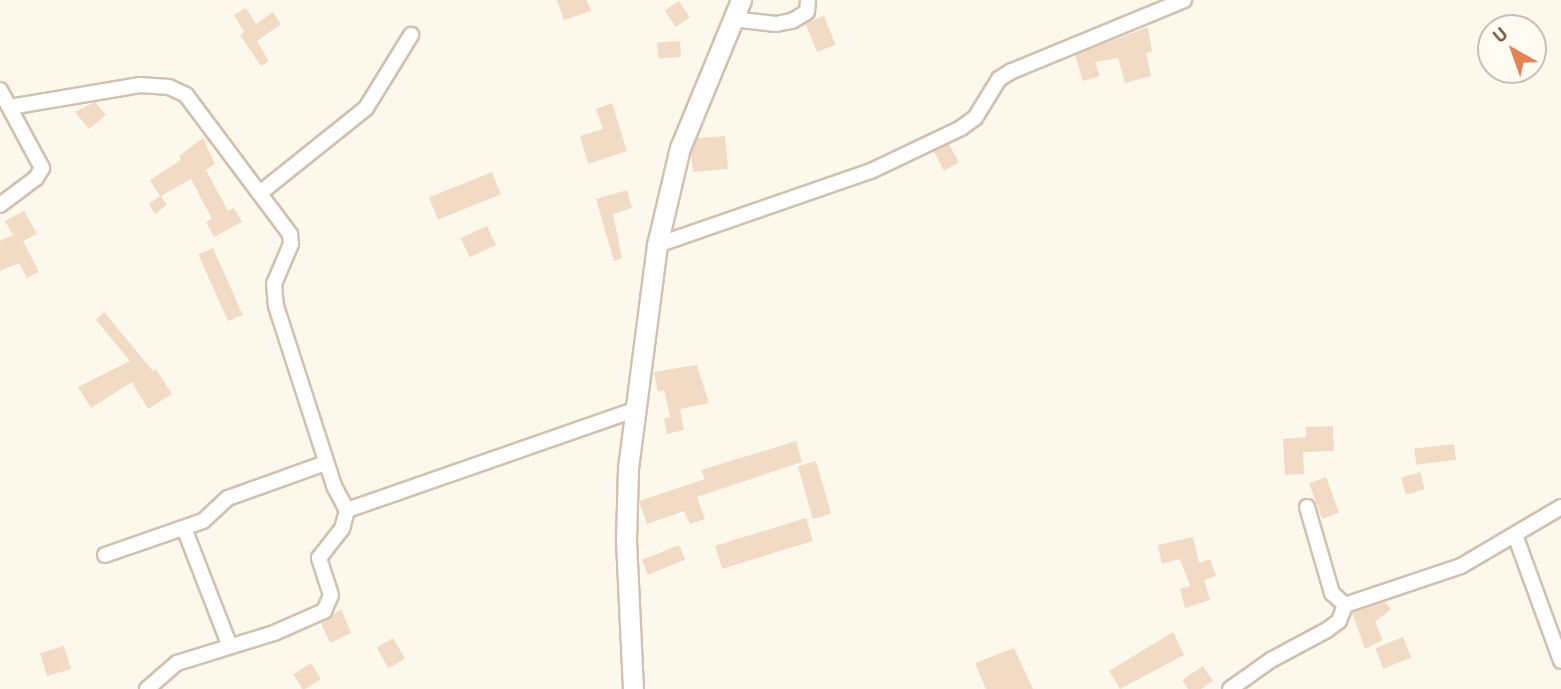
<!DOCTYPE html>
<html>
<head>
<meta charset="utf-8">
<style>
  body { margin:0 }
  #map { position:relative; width:1561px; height:689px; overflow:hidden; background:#fdf8ec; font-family:"Titillium Web",sans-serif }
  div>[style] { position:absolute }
  .building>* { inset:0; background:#f2dbc4; transform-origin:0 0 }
  .roads { filter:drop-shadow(2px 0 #d0c1b0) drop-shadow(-2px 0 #d0c1b0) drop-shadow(0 2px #d0c1b0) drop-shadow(0 -2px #d0c1b0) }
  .street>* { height:14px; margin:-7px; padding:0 7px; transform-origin:7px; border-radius:7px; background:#fff }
  .secondary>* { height:19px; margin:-9.5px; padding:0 9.5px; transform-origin:9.5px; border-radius:9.5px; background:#fff }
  span { translate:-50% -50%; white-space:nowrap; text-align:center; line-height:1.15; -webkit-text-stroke:6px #fffbf3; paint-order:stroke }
  .north { position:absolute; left:1477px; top:14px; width:70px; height:70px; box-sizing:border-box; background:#fffbf3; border:2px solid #c9beb1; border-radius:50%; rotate:320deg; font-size:19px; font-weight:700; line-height:28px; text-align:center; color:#79624e }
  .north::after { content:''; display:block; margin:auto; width:24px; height:32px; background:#e48454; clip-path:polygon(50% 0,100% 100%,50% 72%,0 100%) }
</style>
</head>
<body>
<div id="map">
  <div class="building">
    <i style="clip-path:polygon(557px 0,587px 0,591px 11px,564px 20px)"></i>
    <i style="left:679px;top:1px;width:20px;height:17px;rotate:57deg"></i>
    <i style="clip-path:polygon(246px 8px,256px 24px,273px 12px,281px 24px,257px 41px,269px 61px,261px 66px,240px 35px,244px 32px,234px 15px)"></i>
    <i style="left:824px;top:16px;width:31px;height:20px;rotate:68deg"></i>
    <i style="clip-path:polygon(1148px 27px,1152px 52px,1146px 53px,1151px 76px,1125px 83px,1118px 58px,1095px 62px,1100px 76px,1083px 81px,1075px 55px)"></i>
    <i style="left:680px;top:41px;width:16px;height:23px;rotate:86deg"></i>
    <i style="clip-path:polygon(95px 102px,106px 115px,89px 129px,75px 112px)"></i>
    <i style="clip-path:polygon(612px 103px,627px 151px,588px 164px,580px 136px,603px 129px,596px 109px)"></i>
    <i style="clip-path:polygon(725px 136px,728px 169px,693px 172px,691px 153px,697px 138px)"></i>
    <i style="clip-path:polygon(203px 138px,215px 164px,206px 170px,228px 211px,234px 208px,242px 222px,214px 237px,206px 222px,212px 219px,191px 179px,161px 196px,167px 205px,155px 214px,149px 204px,160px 196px,150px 180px,181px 160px,179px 156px)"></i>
    <i style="left:949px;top:144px;width:21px;height:17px;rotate:62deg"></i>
    <i style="left:492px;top:172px;width:24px;height:68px;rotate:68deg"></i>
    <i style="clip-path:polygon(627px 190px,632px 208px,613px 214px,622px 258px,614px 261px,596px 199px)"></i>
    <i style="clip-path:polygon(24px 211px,37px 234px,23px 241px,39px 272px,27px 278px,19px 263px,0 271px,0 241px,13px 235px,5px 221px)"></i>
    <i style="left:487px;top:226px;width:21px;height:29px;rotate:65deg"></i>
    <i style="left:213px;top:248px;width:73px;height:16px;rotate:66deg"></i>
    <i style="clip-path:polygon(104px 312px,153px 371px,156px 369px,172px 394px,148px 409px,132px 382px,91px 408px,78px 387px,130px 361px,96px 320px)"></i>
    <i style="clip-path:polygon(697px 365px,709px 403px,680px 409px,684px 430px,667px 434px,664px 419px,670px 417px,664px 390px,658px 392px,654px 372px)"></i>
    <i style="clip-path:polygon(1333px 426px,1334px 451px,1303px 452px,1304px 474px,1285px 475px,1283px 439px,1306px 437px,1306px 427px)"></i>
    <i style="clip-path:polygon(796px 441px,802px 462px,697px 497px,705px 519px,690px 524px,684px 511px,647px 524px,639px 501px,705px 479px,701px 470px)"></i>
    <i style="left:1454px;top:444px;width:16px;height:40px;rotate:83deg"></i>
    <i style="left:816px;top:461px;width:55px;height:19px;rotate:74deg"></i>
    <i style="left:1420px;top:472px;width:18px;height:20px;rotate:74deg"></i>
    <i style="left:1326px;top:477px;width:38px;height:18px;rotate:70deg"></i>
    <i style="left:806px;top:518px;width:24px;height:95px;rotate:73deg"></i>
    <i style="clip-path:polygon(1193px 537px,1199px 563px,1210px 559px,1216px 576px,1204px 580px,1210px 600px,1185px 608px,1180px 589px,1190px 586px,1180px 559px,1162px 564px,1158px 545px)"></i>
    <i style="left:679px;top:545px;width:16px;height:40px;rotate:68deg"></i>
    <i style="clip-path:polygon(1385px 602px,1391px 609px,1375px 622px,1383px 640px,1365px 649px,1352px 613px)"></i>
    <i style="clip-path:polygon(341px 609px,351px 633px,330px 643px,321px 623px)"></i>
    <i style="clip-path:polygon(1173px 632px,1184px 655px,1120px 689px,1109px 671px)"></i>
    <i style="left:1403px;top:637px;width:22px;height:30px;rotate:68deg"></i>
    <i style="left:393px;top:638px;width:24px;height:19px;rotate:60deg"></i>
    <i style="left:64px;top:646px;width:24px;height:25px;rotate:73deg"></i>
    <i style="clip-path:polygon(1014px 648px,1033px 689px,986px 689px,975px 663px)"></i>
    <i style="left:311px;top:663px;width:19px;height:21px;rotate:58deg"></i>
    <i style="clip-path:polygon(1203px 666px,1213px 681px,1201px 689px,1188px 689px,1182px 680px)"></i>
  </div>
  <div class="roads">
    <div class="street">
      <i style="left:732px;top:19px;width:44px;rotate:6.5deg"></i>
      <i style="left:776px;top:24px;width:16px;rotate:-11deg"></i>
      <i style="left:792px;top:21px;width:17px;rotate:-31deg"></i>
      <i style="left:807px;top:12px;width:12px;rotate:-85deg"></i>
      <i style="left:0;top:90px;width:89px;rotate:61.7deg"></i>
      <i style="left:42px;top:168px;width:12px;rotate:121deg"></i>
      <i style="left:36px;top:178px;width:45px;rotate:143.1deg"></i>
      <i style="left:10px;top:107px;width:132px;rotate:-9.6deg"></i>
      <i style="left:140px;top:85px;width:29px;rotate:4deg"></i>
      <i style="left:169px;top:87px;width:19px;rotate:25deg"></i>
      <i style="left:186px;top:95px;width:174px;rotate:53.2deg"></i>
      <i style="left:290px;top:234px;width:10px;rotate:84deg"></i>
      <i style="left:291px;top:244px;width:43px;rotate:113deg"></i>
      <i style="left:274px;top:284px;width:22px;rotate:85deg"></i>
      <i style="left:276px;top:306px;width:189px;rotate:72.1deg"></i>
      <i style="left:334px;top:486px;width:27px;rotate:62deg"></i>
      <i style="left:260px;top:193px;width:136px;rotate:-38.7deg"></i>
      <i style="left:366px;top:108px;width:86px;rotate:-58.3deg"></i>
      <i style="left:657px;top:245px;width:226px;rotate:-19.1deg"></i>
      <i style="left:871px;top:171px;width:100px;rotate:-25.5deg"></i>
      <i style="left:961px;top:128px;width:17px;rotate:-36deg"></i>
      <i style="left:975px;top:118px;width:46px;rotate:-58.4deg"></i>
      <i style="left:999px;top:79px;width:15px;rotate:-32deg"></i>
      <i style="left:1012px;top:71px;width:186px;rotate:-22.4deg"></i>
      <i style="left:1307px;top:507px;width:90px;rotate:73.8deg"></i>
      <i style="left:1332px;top:593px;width:18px;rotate:43deg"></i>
      <i style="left:1345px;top:605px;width:122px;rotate:-18.6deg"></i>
      <i style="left:1461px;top:566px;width:116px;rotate:-30.5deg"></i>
      <i style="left:184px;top:528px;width:124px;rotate:68.8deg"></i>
      <i style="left:1515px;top:535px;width:134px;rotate:69.9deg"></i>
      <i style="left:105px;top:555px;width:104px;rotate:-19.1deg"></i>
      <i style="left:203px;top:521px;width:34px;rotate:-43deg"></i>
      <i style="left:228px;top:498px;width:104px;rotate:-19.7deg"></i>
      <i style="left:147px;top:689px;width:40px;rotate:-41deg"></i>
      <i style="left:177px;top:663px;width:102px;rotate:-17.2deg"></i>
      <i style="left:274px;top:633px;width:55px;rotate:-23.7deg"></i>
      <i style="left:324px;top:611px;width:17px;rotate:-66deg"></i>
      <i style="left:331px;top:595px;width:39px;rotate:-108deg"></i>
      <i style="left:319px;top:558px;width:37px;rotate:-52deg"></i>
      <i style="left:342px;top:529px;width:20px;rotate:-75deg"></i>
      <i style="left:347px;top:510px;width:302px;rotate:-19.2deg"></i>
      <i style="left:1230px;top:689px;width:50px;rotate:-35.3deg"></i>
      <i style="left:1271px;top:660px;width:64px;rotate:-28.2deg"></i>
      <i style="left:1327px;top:630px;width:15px;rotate:-37deg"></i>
      <i style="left:1339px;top:621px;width:17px;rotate:-69deg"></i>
    </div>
    <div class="secondary">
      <i style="left:633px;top:689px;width:149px;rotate:-92.7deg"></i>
      <i style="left:626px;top:540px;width:72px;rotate:-88.4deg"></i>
      <i style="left:628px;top:468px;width:225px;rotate:-82.6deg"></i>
      <i style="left:657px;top:245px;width:100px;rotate:-76.7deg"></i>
      <i style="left:680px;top:148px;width:160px;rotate:-67.6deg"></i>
    </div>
  </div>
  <div class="north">U</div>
</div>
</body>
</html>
